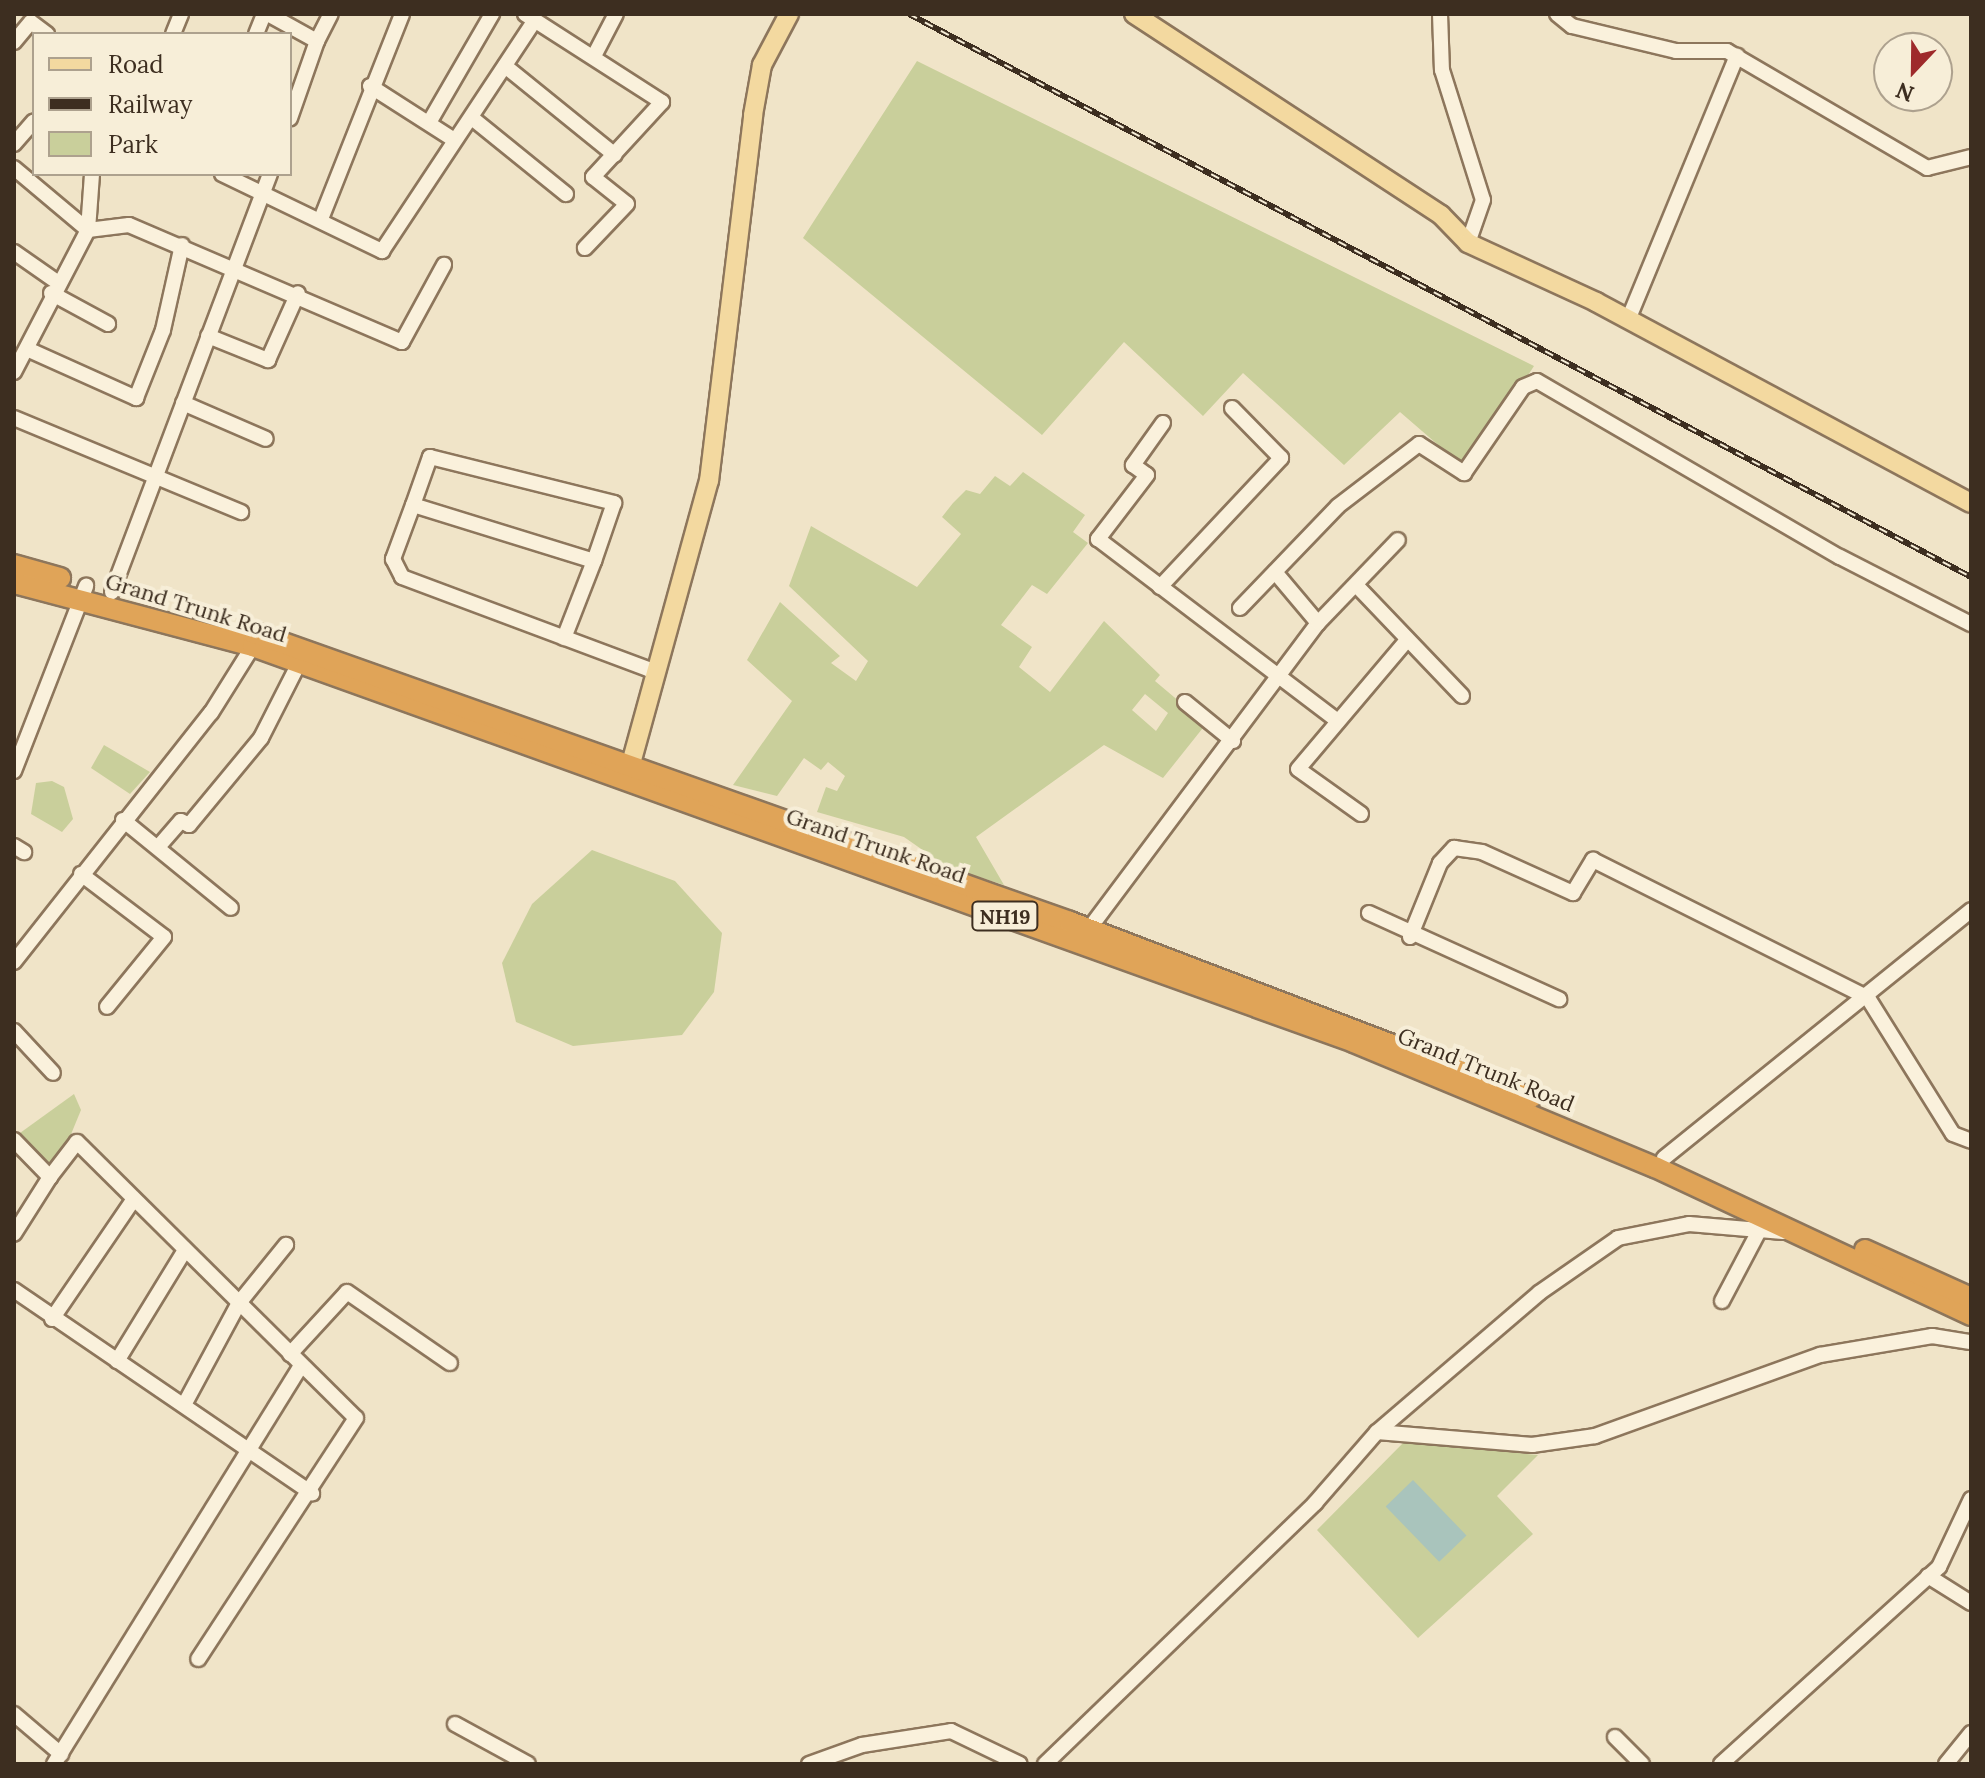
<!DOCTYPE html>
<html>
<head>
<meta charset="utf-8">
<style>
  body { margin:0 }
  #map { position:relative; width:1985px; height:1778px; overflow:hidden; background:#f0e4c8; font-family:Lora,serif }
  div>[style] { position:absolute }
  .green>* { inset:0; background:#c9cf9b }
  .water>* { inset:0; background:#a9c4bc; transform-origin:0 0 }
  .roads { filter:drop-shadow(2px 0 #8d765c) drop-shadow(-2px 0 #8d765c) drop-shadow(0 2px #8d765c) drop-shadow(0 -2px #8d765c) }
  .minor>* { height:14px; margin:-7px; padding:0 7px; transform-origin:7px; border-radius:7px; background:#faf1dc }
  .major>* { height:18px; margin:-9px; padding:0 9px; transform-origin:9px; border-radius:9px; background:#f3d9a0 }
  .highway>* { height:20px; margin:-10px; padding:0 10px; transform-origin:10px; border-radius:10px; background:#e0a458 }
  .rail>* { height:6px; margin-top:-3px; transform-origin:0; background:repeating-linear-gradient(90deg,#f7eed8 0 9px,#3d2e20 0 18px); box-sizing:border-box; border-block:2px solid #3d2e20 }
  span { translate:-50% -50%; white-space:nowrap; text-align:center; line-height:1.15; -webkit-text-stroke:8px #f7eed8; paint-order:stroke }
  .shield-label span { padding:2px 6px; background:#f7eed8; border:2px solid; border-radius:6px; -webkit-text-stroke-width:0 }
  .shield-label { font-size:20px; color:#3d2e20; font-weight:700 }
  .street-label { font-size:22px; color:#3d2e20 }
  .frame { position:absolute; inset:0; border:16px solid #3d2e20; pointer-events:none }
  .legend { position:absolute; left:32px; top:32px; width:260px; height:144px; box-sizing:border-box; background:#f7eed8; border:2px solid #ada18e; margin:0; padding:10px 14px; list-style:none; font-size:24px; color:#3d2e20 }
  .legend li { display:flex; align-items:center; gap:16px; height:40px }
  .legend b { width:40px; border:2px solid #ada18e }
  .north { position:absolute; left:1873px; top:32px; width:80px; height:80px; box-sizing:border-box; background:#f7eed8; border:2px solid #ada18e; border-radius:50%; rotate:202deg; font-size:22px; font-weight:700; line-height:32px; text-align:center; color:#3d2e20 }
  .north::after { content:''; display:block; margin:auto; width:28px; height:36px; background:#9e2a2b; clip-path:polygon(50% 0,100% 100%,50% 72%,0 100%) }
</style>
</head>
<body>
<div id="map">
  <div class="green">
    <i style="clip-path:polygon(917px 61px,1534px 366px,1466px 469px,1400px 412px,1344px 465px,1243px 373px,1203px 416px,1124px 342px,1042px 435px,803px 238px)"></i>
    <i style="clip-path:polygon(evenodd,1023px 472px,1085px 515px,1073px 532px,1088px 543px,1047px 594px,1032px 585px,1001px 625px,1032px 647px,1019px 667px,1050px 692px,1104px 621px,1160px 675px,1155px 681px,1206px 724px,1163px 778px,1104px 745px,976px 837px,1004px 885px,947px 867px,904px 837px,817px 812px,826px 787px,837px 791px,845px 776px,828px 762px,821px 770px,804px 758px,777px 796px,733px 785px,792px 701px,747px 660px,780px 602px,840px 656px,831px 663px,856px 681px,868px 661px,789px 586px,811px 526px,917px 587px,961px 534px,942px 517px,953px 503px,966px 490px,980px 494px,995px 476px,1010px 486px,1023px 472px,1145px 694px,1168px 713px,1156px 731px,1132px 710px,1145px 694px)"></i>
    <i style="clip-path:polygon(104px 745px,150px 772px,130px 794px,91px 768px)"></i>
    <i style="clip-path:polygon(52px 781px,64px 787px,73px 819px,62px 832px,31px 814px,36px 783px)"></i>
    <i style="clip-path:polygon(592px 850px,675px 881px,722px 933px,714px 992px,682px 1035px,573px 1046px,516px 1022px,502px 963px,532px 904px)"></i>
    <i style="clip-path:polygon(74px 1094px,81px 1110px,55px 1173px,20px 1133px)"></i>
    <i style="clip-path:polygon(1404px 1442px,1538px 1455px,1497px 1496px,1533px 1534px,1418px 1638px,1317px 1530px)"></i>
  </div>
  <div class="water">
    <i style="left:1413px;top:1480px;width:77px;height:38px;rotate:46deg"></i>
  </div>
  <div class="roads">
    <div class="minor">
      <i style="left:268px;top:14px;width:56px;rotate:28.9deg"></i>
      <i style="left:317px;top:41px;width:82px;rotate:109.3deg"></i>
      <i style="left:525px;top:14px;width:163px;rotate:32.7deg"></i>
      <i style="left:662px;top:102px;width:102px;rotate:132.6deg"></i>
      <i style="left:593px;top:177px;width:43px;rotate:38.5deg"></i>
      <i style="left:627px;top:204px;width:61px;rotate:133.7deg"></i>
      <i style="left:1440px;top:14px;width:56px;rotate:88deg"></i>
      <i style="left:1442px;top:70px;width:136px;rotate:72.5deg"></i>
      <i style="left:1483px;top:200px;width:46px;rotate:109.2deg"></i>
      <i style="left:1557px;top:14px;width:19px;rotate:39deg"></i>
      <i style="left:1572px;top:26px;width:107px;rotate:13.5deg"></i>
      <i style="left:1676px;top:51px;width:51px"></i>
      <i style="left:1727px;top:51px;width:232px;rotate:30.3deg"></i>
      <i style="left:1927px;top:168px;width:45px;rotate:-14deg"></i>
      <i style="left:173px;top:34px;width:22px;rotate:-68deg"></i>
      <i style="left:256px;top:34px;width:22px;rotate:-68deg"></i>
      <i style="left:317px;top:41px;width:30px;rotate:-63deg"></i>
      <i style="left:14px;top:42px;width:26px;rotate:-50deg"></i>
      <i style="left:31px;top:22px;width:20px;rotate:37deg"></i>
      <i style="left:594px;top:56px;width:47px;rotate:-62.4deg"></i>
      <i style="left:505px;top:66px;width:141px;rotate:39deg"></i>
      <i style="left:370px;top:86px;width:98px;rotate:32.6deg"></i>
      <i style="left:472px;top:118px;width:121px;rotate:39deg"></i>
      <i style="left:430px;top:121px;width:124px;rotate:-59.9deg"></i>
      <i style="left:14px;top:144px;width:30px;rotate:-49deg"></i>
      <i style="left:14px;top:168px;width:97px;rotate:40deg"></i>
      <i style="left:88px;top:230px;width:41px;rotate:-7deg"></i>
      <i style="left:129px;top:225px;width:297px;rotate:23.2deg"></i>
      <i style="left:402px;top:342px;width:88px;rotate:-61.4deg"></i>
      <i style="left:222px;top:174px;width:178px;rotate:25.7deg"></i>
      <i style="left:382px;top:251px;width:277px;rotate:-56.5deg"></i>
      <i style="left:321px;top:219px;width:220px;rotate:-68.4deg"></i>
      <i style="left:14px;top:252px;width:52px;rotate:34.9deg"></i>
      <i style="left:51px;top:293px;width:65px;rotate:28.5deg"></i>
      <i style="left:1628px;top:320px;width:286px;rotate:-67.6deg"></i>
      <i style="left:208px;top:336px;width:65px;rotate:21.8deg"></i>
      <i style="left:268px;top:360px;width:73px;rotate:-65.9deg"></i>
      <i style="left:27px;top:349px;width:120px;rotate:24.2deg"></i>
      <i style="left:136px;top:398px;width:73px;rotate:-68.3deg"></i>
      <i style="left:163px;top:330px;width:87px;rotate:-77.4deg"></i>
      <i style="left:14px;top:372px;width:160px;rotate:-62.5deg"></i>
      <i style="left:88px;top:230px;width:56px;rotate:-85.9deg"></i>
      <i style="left:183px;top:403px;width:90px;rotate:23.4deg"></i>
      <i style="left:14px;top:418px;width:246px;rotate:22.5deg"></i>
      <i style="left:1163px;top:423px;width:52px;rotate:125.5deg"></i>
      <i style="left:1133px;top:465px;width:17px;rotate:36deg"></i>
      <i style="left:1147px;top:475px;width:81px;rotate:127.4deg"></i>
      <i style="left:1098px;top:539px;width:301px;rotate:37.2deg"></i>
      <i style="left:413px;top:505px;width:51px;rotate:-70.5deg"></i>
      <i style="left:430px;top:457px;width:190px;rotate:14deg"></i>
      <i style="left:614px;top:503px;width:61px;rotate:109deg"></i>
      <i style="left:1275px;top:572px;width:67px;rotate:49.9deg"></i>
      <i style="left:1357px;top:586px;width:152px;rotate:46.3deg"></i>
      <i style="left:1160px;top:587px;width:177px;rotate:-46.8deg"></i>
      <i style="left:1281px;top:458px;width:70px;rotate:-134.4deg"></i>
      <i style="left:112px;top:592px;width:447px;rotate:-69.3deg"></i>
      <i style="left:1240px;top:608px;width:141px;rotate:-46.1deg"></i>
      <i style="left:1338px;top:506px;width:102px;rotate:-37.4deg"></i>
      <i style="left:1419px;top:444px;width:54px;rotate:32.8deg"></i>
      <i style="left:1464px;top:473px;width:104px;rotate:-55.5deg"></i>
      <i style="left:1523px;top:387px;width:15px;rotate:-23deg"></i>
      <i style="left:1537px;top:381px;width:350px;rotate:30.2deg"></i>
      <i style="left:1840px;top:557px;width:147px;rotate:27.1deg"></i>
      <i style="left:564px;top:638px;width:83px;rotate:-68.7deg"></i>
      <i style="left:594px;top:561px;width:189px;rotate:-162.8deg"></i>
      <i style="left:413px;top:505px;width:58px;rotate:110.3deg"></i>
      <i style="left:393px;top:559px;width:20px;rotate:63deg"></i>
      <i style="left:402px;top:577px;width:263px;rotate:20.5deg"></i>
      <i style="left:648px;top:669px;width:9px;rotate:21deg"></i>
      <i style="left:1185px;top:702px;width:62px;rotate:39.1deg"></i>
      <i style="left:14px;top:771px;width:199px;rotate:-68.7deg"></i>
      <i style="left:1361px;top:814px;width:77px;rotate:-144.5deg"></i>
      <i style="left:1298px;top:769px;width:169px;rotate:-49.8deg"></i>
      <i style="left:123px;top:820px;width:139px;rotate:39.2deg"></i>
      <i style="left:14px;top:846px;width:12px;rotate:31deg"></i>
      <i style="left:159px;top:846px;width:33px;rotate:-49deg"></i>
      <i style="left:181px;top:821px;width:9px;rotate:27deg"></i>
      <i style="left:189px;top:825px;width:113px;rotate:-50.4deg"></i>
      <i style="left:261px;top:738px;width:82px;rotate:-63.1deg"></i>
      <i style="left:81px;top:874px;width:104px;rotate:37.2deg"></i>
      <i style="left:164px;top:937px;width:90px;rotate:129.2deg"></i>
      <i style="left:1369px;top:913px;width:209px;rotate:24.4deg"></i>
      <i style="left:1089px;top:929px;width:382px;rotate:-53.2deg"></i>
      <i style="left:1318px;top:623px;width:115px;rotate:-46.1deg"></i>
      <i style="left:1410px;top:937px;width:80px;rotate:-67.9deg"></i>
      <i style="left:1440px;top:863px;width:21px;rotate:-47deg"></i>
      <i style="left:1454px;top:848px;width:28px;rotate:8deg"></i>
      <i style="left:1482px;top:852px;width:100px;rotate:24.3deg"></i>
      <i style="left:1573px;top:893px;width:39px;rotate:-59deg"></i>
      <i style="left:1593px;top:860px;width:308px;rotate:26.6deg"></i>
      <i style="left:1868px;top:998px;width:160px;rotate:58deg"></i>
      <i style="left:1953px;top:1134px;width:19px;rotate:21deg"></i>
      <i style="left:14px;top:962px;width:318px;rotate:-51.7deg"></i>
      <i style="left:211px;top:713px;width:79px;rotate:-57.9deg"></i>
      <i style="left:14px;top:1031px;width:57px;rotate:47.1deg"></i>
      <i style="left:14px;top:1140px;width:52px;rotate:45.8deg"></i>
      <i style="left:50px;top:1177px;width:67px;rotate:122.3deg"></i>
      <i style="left:1664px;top:1158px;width:395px;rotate:-38.9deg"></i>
      <i style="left:50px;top:1177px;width:44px;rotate:-52.4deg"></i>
      <i style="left:77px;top:1142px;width:392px;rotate:44.7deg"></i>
      <i style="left:356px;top:1418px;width:288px;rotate:123.2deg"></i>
      <i style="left:14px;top:1290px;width:361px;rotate:34.3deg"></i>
      <i style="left:1722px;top:1301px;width:81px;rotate:-62.2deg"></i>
      <i style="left:52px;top:1319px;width:145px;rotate:-55.7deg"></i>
      <i style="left:290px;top:1354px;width:84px;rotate:-47.4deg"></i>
      <i style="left:347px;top:1292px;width:125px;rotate:34.6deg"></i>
      <i style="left:117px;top:1361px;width:130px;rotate:-58.5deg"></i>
      <i style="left:184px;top:1405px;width:116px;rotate:-61.7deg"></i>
      <i style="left:239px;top:1303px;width:75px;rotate:-51deg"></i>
      <i style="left:1377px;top:1432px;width:156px;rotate:4.8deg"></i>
      <i style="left:1532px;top:1445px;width:64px;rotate:-8.1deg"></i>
      <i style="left:1595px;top:1436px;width:239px;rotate:-19.8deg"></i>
      <i style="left:1820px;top:1355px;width:114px;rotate:-9.6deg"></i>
      <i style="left:1932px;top:1336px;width:39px;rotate:9deg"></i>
      <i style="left:1928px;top:1576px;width:51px;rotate:32.1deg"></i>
      <i style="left:14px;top:1714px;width:62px;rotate:40.4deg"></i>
      <i style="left:455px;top:1724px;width:83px;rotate:28.7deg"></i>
      <i style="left:1615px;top:1737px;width:38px;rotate:45deg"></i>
      <i style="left:54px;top:1764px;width:469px;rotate:-58.2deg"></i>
      <i style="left:809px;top:1764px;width:56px;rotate:-19.7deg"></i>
      <i style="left:862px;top:1745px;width:90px;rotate:-8.9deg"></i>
      <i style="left:951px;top:1731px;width:76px;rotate:25.6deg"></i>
      <i style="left:1045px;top:1764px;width:376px;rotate:-44deg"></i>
      <i style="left:1315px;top:1503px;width:94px;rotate:-48.9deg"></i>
      <i style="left:1377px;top:1432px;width:213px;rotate:-40.6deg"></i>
      <i style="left:1539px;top:1293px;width:96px;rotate:-34.8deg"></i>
      <i style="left:1618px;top:1238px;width:72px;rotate:-11.2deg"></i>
      <i style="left:1689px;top:1224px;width:94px;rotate:4.9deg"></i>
      <i style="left:1721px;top:1764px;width:294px;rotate:-42.1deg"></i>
      <i style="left:1939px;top:1567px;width:75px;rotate:-64.8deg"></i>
      <i style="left:1946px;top:1764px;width:40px;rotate:-51deg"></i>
    </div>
    <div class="major">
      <i style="left:1134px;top:14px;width:367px;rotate:33.2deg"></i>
      <i style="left:1441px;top:215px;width:39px;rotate:46deg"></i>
      <i style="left:1468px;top:243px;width:141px;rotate:24.7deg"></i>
      <i style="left:1596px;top:302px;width:425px;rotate:28.2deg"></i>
      <i style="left:627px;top:778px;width:308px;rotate:-74.6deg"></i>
      <i style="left:709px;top:481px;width:369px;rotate:-83.1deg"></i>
      <i style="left:753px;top:115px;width:51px;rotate:-79.8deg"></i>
      <i style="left:762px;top:65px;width:58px;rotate:-62.1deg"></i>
    </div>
    <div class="highway">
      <i style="left:14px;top:565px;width:48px;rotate:15.8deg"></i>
      <i style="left:14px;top:583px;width:247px;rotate:14.8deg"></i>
      <i style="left:253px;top:646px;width:1170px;rotate:19.78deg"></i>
      <i style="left:1354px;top:1042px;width:326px;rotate:22.6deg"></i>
      <i style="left:1655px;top:1167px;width:349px;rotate:25.1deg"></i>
      <i style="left:249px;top:631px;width:871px;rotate:19.52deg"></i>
      <i style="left:1070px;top:922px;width:493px;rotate:20.9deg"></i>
      <i style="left:1865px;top:1250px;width:116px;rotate:24.4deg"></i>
    </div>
  </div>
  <div class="rail">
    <i style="left:909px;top:14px;width:1202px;rotate:27.93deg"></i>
  </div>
  <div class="shield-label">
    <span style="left:1005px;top:916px">NH19</span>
  </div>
  <div class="street-label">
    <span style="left:196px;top:608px;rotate:17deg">Grand Trunk Road</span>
    <span style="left:876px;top:846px;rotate:19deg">Grand Trunk Road</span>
    <span style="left:1486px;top:1070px;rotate:22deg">Grand Trunk Road</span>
  </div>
  <div class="frame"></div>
  <ul class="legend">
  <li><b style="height:10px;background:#f3d9a0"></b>Road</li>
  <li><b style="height:10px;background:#3d2e20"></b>Railway</li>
  <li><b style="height:22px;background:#c9cf9b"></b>Park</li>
  </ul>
  <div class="north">N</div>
</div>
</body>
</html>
